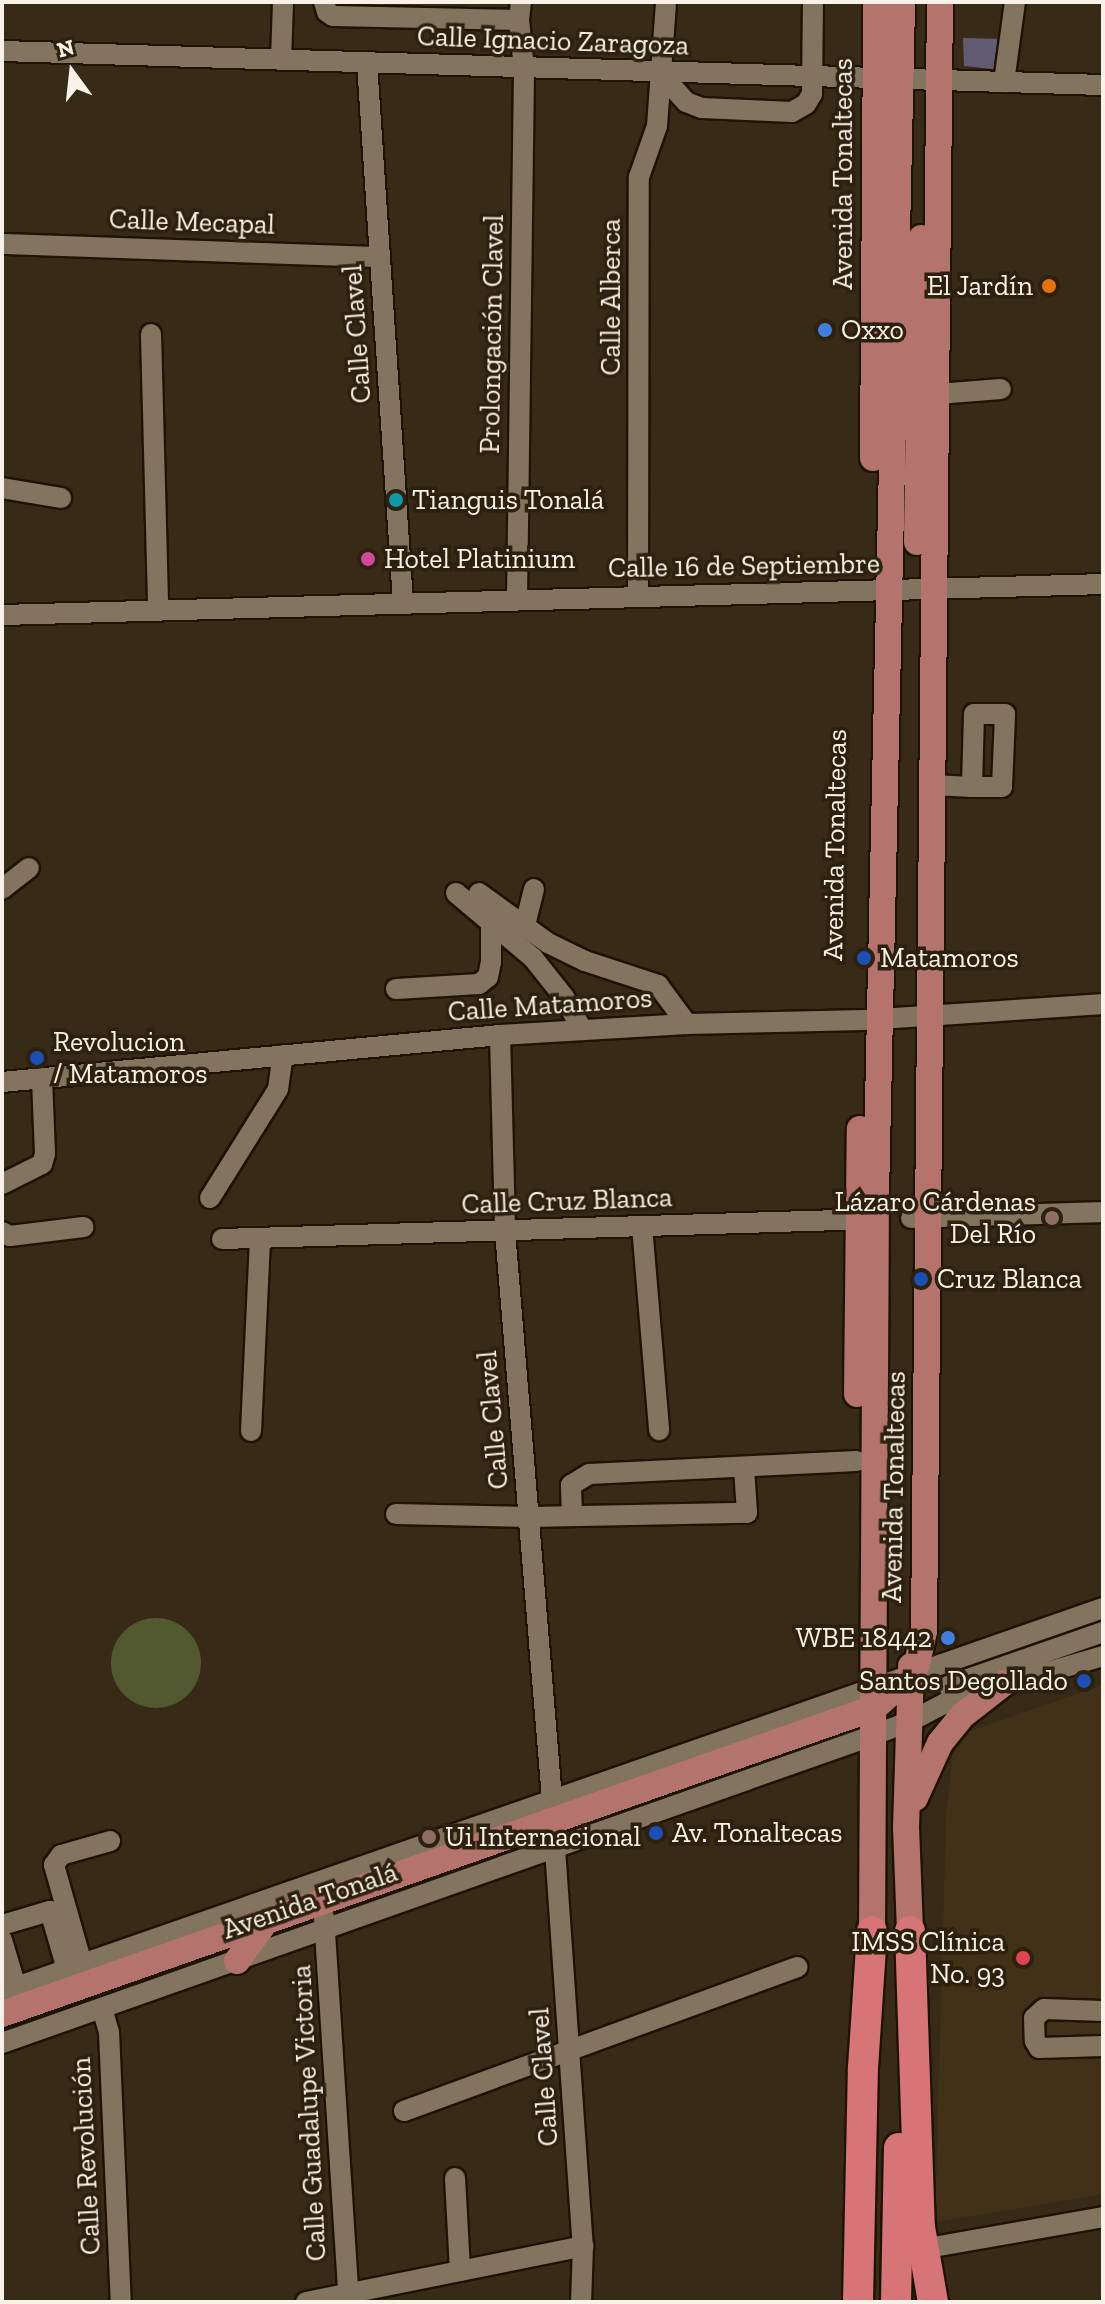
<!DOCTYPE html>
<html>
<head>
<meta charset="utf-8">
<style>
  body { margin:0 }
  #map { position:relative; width:1105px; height:2304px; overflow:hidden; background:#372b18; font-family:"Zilla Slab",serif }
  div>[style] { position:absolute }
  .built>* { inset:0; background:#413118 }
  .green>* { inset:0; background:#525930 }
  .round { border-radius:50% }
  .building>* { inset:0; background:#615a70 }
  .roads { filter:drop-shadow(2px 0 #1e1303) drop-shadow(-2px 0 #1e1303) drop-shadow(0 2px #1e1303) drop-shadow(0 -2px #1e1303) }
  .minor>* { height:20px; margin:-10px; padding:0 10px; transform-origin:10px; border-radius:10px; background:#82745f }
  .major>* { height:26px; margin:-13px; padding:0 13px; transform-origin:13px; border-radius:13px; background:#b4746d }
  .highway>* { height:30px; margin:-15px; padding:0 15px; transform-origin:15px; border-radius:15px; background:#d67477 }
  .dots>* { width:22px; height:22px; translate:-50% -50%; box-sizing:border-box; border:4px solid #2d210e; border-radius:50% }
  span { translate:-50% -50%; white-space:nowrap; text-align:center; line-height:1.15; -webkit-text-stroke:7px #2d210e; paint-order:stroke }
  .street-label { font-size:28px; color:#faf2e6 }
  .poi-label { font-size:28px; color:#faf2e6 }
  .right { translate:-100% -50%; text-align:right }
  .left { translate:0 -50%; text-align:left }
  .frame { position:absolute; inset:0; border:4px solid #faf2e6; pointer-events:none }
  .north { position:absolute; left:32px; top:32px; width:80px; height:80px; -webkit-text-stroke:6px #2d210e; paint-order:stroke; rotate:345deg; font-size:22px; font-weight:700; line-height:32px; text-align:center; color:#faf2e6 }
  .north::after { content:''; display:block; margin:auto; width:28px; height:36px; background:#faf2e6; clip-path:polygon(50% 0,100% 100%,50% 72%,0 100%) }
</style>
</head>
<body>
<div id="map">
  <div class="built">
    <i style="clip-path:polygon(1103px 1685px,1103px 2194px,935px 2222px,946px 1819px,952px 1758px,962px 1734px)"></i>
  </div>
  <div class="green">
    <i class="round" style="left:111px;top:1618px;width:90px;height:90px"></i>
  </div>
  <div class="building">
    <i style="clip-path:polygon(963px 38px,1005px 39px,1002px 70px,964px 66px)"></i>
  </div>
  <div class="roads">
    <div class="minor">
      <i style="left:324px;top:2px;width:10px;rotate:73deg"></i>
      <i style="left:327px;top:12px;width:7px;rotate:34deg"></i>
      <i style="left:333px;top:16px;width:186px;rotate:1.2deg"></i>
      <i style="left:519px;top:20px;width:18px;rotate:-84deg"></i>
      <i style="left:2px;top:51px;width:1102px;rotate:1.77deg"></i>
      <i style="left:281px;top:60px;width:58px;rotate:-88deg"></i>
      <i style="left:367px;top:63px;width:540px;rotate:86.18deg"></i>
      <i style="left:660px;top:73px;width:39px;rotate:48deg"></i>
      <i style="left:686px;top:102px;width:17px;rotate:21deg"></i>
      <i style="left:702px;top:108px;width:90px;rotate:2.5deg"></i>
      <i style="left:792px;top:112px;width:16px;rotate:-30deg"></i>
      <i style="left:806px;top:104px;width:12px;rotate:-59deg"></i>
      <i style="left:812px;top:94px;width:92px;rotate:-89.4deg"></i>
      <i style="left:1004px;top:82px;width:81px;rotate:-82.2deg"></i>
      <i style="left:2px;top:244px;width:378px;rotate:2deg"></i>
      <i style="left:151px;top:334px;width:274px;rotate:88.5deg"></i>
      <i style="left:938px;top:394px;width:63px;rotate:-4.5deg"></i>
      <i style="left:2px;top:488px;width:60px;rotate:9.6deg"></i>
      <i style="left:638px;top:596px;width:419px;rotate:-89.9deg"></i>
      <i style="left:639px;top:177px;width:54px;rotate:-70.6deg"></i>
      <i style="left:657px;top:126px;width:124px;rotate:-85.8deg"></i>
      <i style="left:517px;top:599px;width:530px;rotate:-89.24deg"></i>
      <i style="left:524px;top:69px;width:49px;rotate:-95.8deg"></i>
      <i style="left:2px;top:615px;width:1101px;rotate:-1.61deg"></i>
      <i style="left:932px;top:785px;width:40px;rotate:2.9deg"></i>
      <i style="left:972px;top:787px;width:30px"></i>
      <i style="left:1002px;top:787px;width:73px;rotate:-87.6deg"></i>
      <i style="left:1005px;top:714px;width:31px;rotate:180deg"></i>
      <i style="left:974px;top:714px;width:73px;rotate:91.6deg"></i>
      <i style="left:2px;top:889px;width:34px;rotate:-38deg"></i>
      <i style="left:456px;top:893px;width:101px;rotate:40.2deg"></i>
      <i style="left:533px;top:958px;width:50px;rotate:51.5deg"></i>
      <i style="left:564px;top:997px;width:38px;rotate:61deg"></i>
      <i style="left:479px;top:893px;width:85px;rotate:35.9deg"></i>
      <i style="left:548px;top:943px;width:41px;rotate:25.9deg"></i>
      <i style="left:585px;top:961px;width:77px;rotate:18.2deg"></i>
      <i style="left:658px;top:985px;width:49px;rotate:53.4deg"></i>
      <i style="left:525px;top:925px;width:37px;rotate:-76deg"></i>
      <i style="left:396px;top:989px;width:83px;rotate:-3.4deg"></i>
      <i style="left:479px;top:984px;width:11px;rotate:-38deg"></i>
      <i style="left:488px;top:977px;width:15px;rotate:-79deg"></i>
      <i style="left:491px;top:962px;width:39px;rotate:-90deg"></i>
      <i style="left:500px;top:1035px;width:196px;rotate:88.5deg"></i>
      <i style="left:505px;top:1231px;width:570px;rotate:85.27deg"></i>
      <i style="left:2px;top:1082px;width:500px;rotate:-5.39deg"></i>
      <i style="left:500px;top:1035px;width:187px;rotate:-3.4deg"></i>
      <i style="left:687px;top:1024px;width:177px;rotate:-1.3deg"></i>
      <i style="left:864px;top:1020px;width:240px;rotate:-3.8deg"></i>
      <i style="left:2px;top:1184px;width:45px;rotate:-26.6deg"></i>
      <i style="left:42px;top:1164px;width:10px;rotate:-73deg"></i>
      <i style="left:45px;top:1154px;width:76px;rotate:-92.3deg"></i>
      <i style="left:210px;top:1198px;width:128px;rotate:-58deg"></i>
      <i style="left:278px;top:1089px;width:34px;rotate:-82deg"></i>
      <i style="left:911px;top:1218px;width:192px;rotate:-1.8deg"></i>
      <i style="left:642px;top:1226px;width:205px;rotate:85.2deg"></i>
      <i style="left:2px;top:1232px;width:9px;rotate:27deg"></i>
      <i style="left:10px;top:1236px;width:74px;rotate:-7deg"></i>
      <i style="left:222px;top:1239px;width:650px;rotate:-1.76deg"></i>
      <i style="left:251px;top:1431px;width:193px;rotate:-87.3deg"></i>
      <i style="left:396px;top:1514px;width:133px;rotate:1.3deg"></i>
      <i style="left:529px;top:1517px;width:218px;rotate:-1.1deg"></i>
      <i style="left:747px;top:1513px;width:45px;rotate:-93.8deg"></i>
      <i style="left:572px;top:1516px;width:31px;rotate:-92deg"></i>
      <i style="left:571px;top:1485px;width:21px;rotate:-31deg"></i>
      <i style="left:589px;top:1474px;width:268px;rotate:-2.8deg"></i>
      <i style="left:948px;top:1686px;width:164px;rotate:-19.2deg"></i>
      <i style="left:555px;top:1849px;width:398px;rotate:86deg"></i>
      <i style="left:583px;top:2246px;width:56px;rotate:92deg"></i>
      <i style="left:324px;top:1917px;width:377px;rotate:86.3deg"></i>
      <i style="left:2px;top:1925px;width:50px;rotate:-16.3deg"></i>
      <i style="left:50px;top:1911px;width:60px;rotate:73.7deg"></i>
      <i style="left:2px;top:1940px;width:49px;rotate:73.4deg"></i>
      <i style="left:82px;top:1964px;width:103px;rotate:-105.8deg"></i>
      <i style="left:54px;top:1865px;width:12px;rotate:-55deg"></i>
      <i style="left:61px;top:1855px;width:51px;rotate:-15.9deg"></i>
      <i style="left:2px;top:1992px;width:1166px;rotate:-19.23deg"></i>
      <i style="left:102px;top:2008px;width:25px;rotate:74deg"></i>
      <i style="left:109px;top:2032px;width:270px;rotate:87.5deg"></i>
      <i style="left:1103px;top:2011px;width:59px;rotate:-178.1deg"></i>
      <i style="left:1044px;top:2009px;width:13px;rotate:138deg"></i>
      <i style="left:1034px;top:2018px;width:23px;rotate:88deg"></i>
      <i style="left:1035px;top:2041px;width:8px;rotate:60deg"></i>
      <i style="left:1039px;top:2048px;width:64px;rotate:-1.8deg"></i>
      <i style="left:2px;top:2043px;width:925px;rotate:-19.45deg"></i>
      <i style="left:874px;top:1735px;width:40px;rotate:-21deg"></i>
      <i style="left:911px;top:1721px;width:45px;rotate:-27.7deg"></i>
      <i style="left:951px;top:1700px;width:158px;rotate:-16.1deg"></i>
      <i style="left:404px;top:2111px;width:419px;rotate:-20.1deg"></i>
      <i style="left:455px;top:2178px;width:93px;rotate:86.9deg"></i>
      <i style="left:922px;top:2249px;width:184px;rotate:-10deg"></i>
      <i style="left:306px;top:2302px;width:283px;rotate:-11.4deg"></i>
    </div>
    <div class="major">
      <i style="left:873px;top:458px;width:456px;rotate:-89.6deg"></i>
      <i style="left:917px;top:542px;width:304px;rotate:-89.2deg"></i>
      <i style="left:857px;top:1394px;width:265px;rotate:-89.4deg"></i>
      <i style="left:915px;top:1798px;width:60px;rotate:-65.6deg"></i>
      <i style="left:940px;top:1743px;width:36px;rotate:-51deg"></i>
      <i style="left:963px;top:1715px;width:52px;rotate:-38deg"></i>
      <i style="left:872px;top:1931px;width:735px;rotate:-89.69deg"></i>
      <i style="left:876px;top:1196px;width:1194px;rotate:-88.75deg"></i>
      <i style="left:910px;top:1931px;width:103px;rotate:-92.2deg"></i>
      <i style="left:906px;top:1828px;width:162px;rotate:-88.2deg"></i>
      <i style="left:237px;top:1961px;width:46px;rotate:-53.9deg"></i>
      <i style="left:2px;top:2014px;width:924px;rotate:-19.34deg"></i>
      <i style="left:874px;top:1708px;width:50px;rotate:-41.7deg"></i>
      <i style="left:911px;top:1675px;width:13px;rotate:-61deg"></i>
      <i style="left:917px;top:1664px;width:34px;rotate:-78deg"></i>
      <i style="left:924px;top:1631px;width:1629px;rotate:-89.44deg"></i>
    </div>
    <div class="highway">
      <i style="left:910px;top:1931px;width:296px;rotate:88.1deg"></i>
      <i style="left:920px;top:2227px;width:76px;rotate:80.2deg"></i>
      <i style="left:858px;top:2302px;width:234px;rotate:-88.8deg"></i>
      <i style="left:863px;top:2068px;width:137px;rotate:-86.2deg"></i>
      <i style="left:896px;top:2302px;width:154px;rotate:-88.9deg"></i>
    </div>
  </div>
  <div class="dots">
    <i style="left:1049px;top:286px;background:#e8710a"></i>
    <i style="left:825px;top:330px;background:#3f7fe0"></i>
    <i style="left:396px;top:500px;background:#0f9aa8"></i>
    <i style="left:368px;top:559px;background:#d1479c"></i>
    <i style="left:864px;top:958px;background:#1a4fb4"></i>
    <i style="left:37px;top:1058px;background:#1a4fb4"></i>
    <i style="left:1052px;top:1218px;background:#8d6e63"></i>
    <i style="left:921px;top:1279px;background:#1a4fb4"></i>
    <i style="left:948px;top:1638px;background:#3f7fe0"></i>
    <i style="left:1084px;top:1681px;background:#1a4fb4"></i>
    <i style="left:656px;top:1833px;background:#1a4fb4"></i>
    <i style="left:429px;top:1837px;background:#8d6e63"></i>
    <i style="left:1023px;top:1958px;background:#e0444e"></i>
  </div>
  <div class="street-label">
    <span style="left:553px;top:41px;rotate:2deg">Calle Ignacio Zaragoza</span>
    <span style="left:843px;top:174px;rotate:-90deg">Avenida Tonaltecas</span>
    <span style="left:192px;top:222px;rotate:2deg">Calle Mecapal</span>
    <span style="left:611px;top:297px;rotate:-90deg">Calle Alberca</span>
    <span style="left:357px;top:334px;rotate:-94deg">Calle Clavel</span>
    <span style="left:492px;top:334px;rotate:-89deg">Prolongación Clavel</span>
    <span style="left:744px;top:566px;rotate:-1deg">Calle 16 de Septiembre</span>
    <span style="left:835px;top:845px;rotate:-89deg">Avenida Tonaltecas</span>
    <span style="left:550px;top:1005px;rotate:-4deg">Calle Matamoros</span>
    <span style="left:567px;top:1201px;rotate:-2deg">Calle Cruz Blanca</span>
    <span style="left:493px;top:1420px;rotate:-95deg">Calle Clavel</span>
    <span style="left:894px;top:1487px;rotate:-89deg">Avenida Tonaltecas</span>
    <span style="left:310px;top:1901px;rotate:-19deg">Avenida Tonalá</span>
    <span style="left:544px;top:2077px;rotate:-94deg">Calle Clavel</span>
    <span style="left:309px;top:2113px;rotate:-93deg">Calle Guadalupe Victoria</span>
    <span style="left:86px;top:2156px;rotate:-93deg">Calle Revolución</span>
  </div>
  <div class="poi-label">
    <span class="right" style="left:1033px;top:286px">El Jardín</span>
    <span class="left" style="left:841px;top:330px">Oxxo</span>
    <span class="left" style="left:412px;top:500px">Tianguis Tonalá</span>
    <span class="left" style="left:384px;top:559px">Hotel Platinium</span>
    <span class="left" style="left:880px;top:958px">Matamoros</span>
    <span class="left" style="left:53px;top:1058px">Revolucion<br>/ Matamoros</span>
    <span class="right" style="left:1036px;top:1218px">Lázaro Cárdenas<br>Del Río</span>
    <span class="left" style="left:937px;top:1279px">Cruz Blanca</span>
    <span class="right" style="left:932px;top:1638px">WBE 18442</span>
    <span class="right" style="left:1068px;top:1681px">Santos Degollado</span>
    <span class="left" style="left:672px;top:1833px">Av. Tonaltecas</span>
    <span class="left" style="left:445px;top:1837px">Ui Internacional</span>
    <span class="right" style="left:1005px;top:1958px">IMSS Clínica<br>No. 93</span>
  </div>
  <div class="frame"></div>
  <div class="north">N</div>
</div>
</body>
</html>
